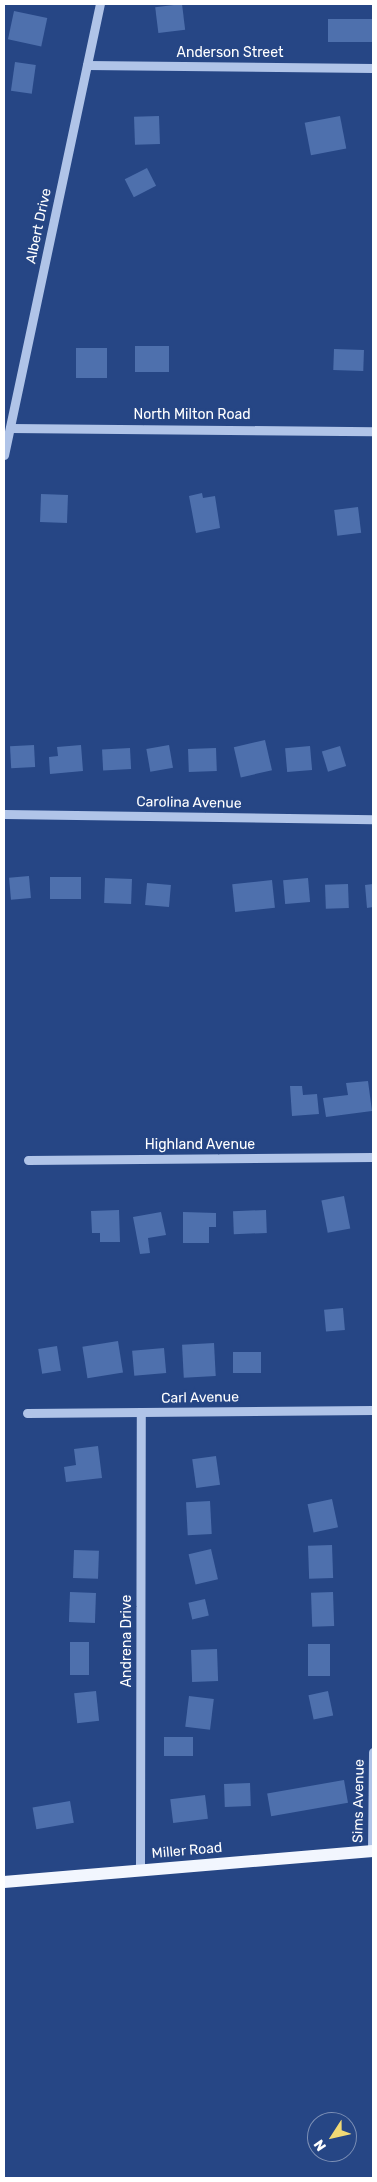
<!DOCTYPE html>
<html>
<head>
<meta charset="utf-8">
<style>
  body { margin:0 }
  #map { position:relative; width:377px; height:2182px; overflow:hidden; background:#264685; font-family:Rubik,sans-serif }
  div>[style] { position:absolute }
  .building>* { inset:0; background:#4e70ad; transform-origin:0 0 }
  .minor>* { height:9px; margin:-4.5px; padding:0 4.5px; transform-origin:4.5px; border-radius:4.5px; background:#b0c4e8 }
  .major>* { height:12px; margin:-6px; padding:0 6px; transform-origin:6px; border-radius:6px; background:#f2f6fe }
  span { translate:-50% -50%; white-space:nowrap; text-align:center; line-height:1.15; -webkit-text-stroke:5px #264685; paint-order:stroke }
  .street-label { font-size:14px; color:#fff }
  .frame { position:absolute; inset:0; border:5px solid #fff; pointer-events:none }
  .north { position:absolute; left:307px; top:2112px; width:50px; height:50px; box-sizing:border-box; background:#264685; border:1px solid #7d90b6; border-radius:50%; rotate:235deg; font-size:14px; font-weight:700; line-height:20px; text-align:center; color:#fff }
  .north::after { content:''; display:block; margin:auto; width:18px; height:22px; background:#f1d975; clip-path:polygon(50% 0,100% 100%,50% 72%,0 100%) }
</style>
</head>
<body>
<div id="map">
  <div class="building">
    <i style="left:182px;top:4px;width:26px;height:27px;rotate:83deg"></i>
    <i style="left:14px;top:11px;width:34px;height:29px;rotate:12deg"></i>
    <i style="left:373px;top:19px;width:23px;height:45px;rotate:90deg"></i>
    <i style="left:15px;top:62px;width:21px;height:29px;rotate:8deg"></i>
    <i style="left:159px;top:116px;width:28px;height:25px;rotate:88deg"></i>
    <i style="left:340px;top:116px;width:33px;height:36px;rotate:79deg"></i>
    <i style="left:147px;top:168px;width:20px;height:25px;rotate:63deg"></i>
    <i style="left:135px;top:346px;width:34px;height:26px"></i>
    <i style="left:76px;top:348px;width:31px;height:30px"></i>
    <i style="left:334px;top:349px;width:30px;height:21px;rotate:2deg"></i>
    <i style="clip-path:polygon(202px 493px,203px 498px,215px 496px,220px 528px,196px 533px,189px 496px)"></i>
    <i style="left:41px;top:494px;width:27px;height:28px;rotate:2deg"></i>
    <i style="left:358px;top:507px;width:26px;height:24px;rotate:83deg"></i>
    <i style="left:265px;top:740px;width:31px;height:32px;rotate:77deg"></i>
    <i style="left:34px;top:745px;width:22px;height:24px;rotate:87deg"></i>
    <i style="clip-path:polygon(81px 745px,83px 771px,50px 774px,49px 757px,58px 756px,57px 747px)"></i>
    <i style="left:169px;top:745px;width:23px;height:23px;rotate:80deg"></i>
    <i style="left:310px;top:746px;width:24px;height:25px;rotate:85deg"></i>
    <i style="left:340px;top:746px;width:21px;height:19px;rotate:73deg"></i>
    <i style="left:130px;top:748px;width:21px;height:28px;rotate:87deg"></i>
    <i style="left:216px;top:748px;width:23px;height:28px;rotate:88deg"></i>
    <i style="left:29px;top:876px;width:22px;height:20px;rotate:85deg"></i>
    <i style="left:50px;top:877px;width:31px;height:22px"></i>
    <i style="left:105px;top:878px;width:27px;height:25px;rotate:2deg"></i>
    <i style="left:308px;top:878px;width:24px;height:25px;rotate:85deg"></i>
    <i style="left:272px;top:880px;width:28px;height:40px;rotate:84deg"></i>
    <i style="left:147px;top:883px;width:24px;height:22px;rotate:5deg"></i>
    <i style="left:348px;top:884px;width:24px;height:23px;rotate:88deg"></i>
    <i style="clip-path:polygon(373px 884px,373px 907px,367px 908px,365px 885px)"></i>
    <i style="clip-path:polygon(368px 1081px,372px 1111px,326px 1117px,323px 1098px,348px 1095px,346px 1083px)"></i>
    <i style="clip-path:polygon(290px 1086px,302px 1086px,303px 1095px,317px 1094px,319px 1114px,292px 1116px)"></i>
    <i style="left:344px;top:1196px;width:33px;height:23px;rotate:79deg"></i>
    <i style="clip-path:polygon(119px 1210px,120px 1242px,100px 1242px,100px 1233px,92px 1233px,91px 1211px)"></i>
    <i style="left:266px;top:1210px;width:23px;height:33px;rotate:88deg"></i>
    <i style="clip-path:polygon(161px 1212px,166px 1235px,148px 1238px,150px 1253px,140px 1254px,133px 1217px)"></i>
    <i style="clip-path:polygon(183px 1212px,216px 1213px,216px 1227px,209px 1227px,209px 1243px,183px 1243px)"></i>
    <i style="left:343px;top:1308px;width:22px;height:19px;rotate:85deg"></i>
    <i style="left:118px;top:1341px;width:32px;height:36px;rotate:81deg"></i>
    <i style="left:214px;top:1343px;width:33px;height:32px;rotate:87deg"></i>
    <i style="left:57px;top:1346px;width:25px;height:19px;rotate:81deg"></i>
    <i style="left:164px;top:1348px;width:25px;height:32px;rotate:85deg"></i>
    <i style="left:233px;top:1352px;width:28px;height:21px"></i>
    <i style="clip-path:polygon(98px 1446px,102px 1478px,66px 1482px,64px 1467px,76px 1465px,74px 1449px)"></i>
    <i style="left:216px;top:1456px;width:29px;height:24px;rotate:82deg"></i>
    <i style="left:332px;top:1499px;width:29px;height:25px;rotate:78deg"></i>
    <i style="left:210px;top:1501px;width:33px;height:24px;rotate:87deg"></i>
    <i style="left:332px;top:1545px;width:33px;height:24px;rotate:88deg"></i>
    <i style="left:211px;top:1549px;width:31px;height:23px;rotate:77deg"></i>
    <i style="left:74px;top:1550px;width:25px;height:28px;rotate:2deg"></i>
    <i style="left:70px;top:1592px;width:26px;height:30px;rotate:2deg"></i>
    <i style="left:333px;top:1592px;width:34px;height:22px;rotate:88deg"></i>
    <i style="left:205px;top:1599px;width:17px;height:17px;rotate:77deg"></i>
    <i style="left:70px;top:1642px;width:19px;height:33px"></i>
    <i style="left:308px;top:1644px;width:22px;height:32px"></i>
    <i style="left:217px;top:1649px;width:32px;height:26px;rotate:88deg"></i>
    <i style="left:96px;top:1691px;width:30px;height:22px;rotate:84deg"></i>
    <i style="left:328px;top:1691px;width:25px;height:20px;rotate:78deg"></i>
    <i style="left:189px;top:1696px;width:25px;height:31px;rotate:7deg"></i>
    <i style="left:164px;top:1737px;width:29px;height:19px"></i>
    <i style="left:344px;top:1780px;width:23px;height:78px;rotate:80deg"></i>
    <i style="left:250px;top:1783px;width:23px;height:26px;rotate:88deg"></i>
    <i style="left:205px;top:1795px;width:24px;height:35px;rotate:83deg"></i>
    <i style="left:70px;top:1801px;width:22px;height:38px;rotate:80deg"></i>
  </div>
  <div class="minor">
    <i style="left:87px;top:65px;width:286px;rotate:0.6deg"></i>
    <i style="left:10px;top:428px;width:363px;rotate:0.5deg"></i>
    <i style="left:4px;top:455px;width:461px;rotate:-78deg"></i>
    <i style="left:4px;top:814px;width:369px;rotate:0.8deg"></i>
    <i style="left:28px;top:1160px;width:345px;rotate:-0.5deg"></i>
    <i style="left:27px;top:1413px;width:346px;rotate:-0.5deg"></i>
    <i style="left:372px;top:1851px;width:99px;rotate:-89.4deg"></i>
    <i style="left:140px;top:1870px;width:458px;rotate:-89.9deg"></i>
  </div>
  <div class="major">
    <i style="left:4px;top:1882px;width:370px;rotate:-4.8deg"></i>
  </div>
  <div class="street-label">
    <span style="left:230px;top:53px">Anderson Street</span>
    <span style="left:39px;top:226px;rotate:-78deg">Albert Drive</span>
    <span style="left:192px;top:415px">North Milton Road</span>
    <span style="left:189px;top:803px;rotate:1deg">Carolina Avenue</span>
    <span style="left:200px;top:1145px">Highland Avenue</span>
    <span style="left:200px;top:1398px;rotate:-1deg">Carl Avenue</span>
    <span style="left:127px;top:1641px;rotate:-90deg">Andrena Drive</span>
    <span style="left:359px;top:1801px;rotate:-89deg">Sims Avenue</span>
    <span style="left:187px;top:1851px;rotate:-5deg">Miller Road</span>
  </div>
  <div class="frame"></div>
  <div class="north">N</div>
</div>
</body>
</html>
